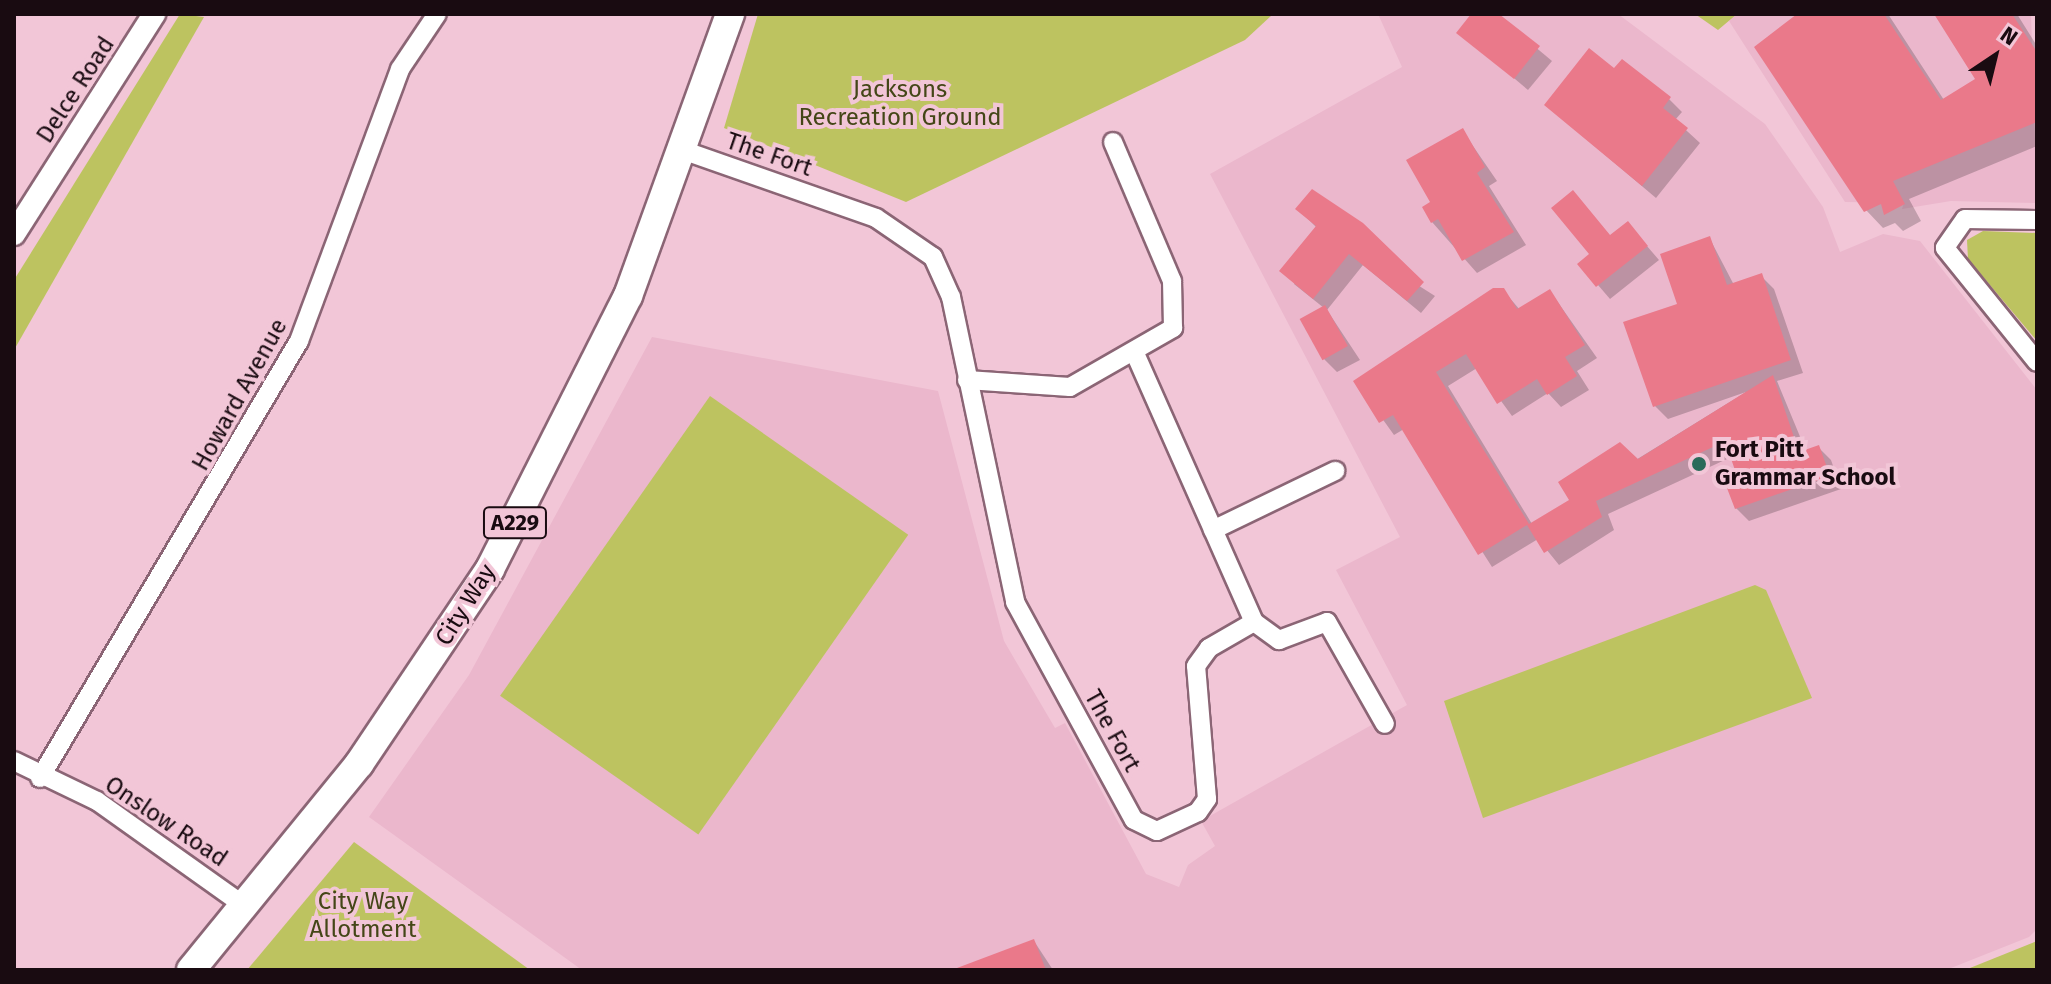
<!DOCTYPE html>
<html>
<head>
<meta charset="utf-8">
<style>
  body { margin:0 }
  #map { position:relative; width:2051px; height:984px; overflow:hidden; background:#f2c6d7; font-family:"Fira Sans",sans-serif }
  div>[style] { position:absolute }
  .built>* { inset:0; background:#ebb7cc }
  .green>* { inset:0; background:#bdc360; transform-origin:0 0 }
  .shadow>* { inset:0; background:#0003 }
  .building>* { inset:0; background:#ea798a; transform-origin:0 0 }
  .roads { filter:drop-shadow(2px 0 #8b6575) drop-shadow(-2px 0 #8b6575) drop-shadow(0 2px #8b6575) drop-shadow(0 -2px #8b6575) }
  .minor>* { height:18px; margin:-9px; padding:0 9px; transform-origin:9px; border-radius:9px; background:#fff }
  .tertiary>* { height:22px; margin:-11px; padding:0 11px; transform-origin:11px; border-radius:11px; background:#fff }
  .primary>* { height:28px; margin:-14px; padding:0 14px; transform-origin:14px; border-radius:14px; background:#fff }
  .dots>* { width:22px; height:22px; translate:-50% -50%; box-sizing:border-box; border:4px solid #f2c6d7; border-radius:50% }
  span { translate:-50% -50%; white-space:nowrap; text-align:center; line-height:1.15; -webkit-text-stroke:8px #f2c6d7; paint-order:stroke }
  .shield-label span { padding:2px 6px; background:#f2c6d7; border:2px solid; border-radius:6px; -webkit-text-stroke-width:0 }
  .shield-label { font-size:22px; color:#190b11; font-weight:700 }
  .street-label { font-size:24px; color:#190b11 }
  .park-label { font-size:24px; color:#444617 }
  .poi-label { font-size:24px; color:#190b11; font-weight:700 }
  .left { translate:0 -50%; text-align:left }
  .frame { position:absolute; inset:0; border:16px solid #190b11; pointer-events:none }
  .north { position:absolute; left:1955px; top:16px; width:80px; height:80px; -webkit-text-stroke:6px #f2c6d7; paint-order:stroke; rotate:35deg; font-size:22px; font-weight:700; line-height:32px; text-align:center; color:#190b11 }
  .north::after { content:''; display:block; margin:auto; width:28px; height:36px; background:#190b11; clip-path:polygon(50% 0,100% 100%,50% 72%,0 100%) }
</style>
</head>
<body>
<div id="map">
  <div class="built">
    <i style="clip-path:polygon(1378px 14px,1618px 14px,1765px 124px,1823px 207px,1840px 252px,1883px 234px,1920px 241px,2037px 390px,2037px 929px,2029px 937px,1946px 970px,582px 970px,369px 817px,469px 675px,652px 337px,938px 391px,1004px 641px,1055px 728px,1065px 723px,1146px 874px,1179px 887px,1188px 865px,1215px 846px,1201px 821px,1407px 705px,1336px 570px,1400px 537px,1210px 174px,1402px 67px)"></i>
    <i style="clip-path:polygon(1737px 14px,2031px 14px,2037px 203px,1951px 201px,1902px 209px,1904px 203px,1845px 202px,1729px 21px)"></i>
  </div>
  <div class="green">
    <i style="clip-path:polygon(180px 14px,204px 17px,14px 350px,14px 280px)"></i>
    <i style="clip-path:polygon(758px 14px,1273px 14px,1245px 40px,906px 202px,724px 128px)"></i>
    <i style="clip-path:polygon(1695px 14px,1737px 14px,1718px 30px)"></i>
    <i style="clip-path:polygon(1983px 231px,2037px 233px,2037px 341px,1968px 259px,1967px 240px)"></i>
    <i style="left:710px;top:396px;width:242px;height:366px;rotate:35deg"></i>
    <i style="clip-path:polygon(1755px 585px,1766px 590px,1812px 698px,1483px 818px,1444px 701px)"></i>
    <i style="clip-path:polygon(354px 842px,530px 970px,247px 970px)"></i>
    <i style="clip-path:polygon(2037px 941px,2037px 970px,1965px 970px)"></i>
  </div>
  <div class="shadow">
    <i style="clip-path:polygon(1473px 14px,1496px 14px,1552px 61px,1528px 90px,1459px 32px)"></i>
    <i style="clip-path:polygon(1800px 14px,1888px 14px,1944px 100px,1978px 80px,1937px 14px,2017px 14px,2037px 46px,2037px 146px,1909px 199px,1921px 221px,1903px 231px,1895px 223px,1883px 228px,1866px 210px)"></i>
    <i style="clip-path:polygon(1615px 71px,1669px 99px,1682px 112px,1675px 120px,1700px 143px,1656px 198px,1546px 105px)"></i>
    <i style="clip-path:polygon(1462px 130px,1497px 181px,1489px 186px,1526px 245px,1477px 273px,1432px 222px)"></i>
    <i style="clip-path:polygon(1573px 192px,1611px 237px,1628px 224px,1659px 260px,1610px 299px,1580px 264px,1592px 254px)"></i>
    <i style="clip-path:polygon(1298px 209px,1435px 296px,1421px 313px,1363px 265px,1327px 310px,1360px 360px,1337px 372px,1324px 359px,1324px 308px,1294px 284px,1317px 228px)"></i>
    <i style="clip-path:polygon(1710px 239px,1734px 285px,1761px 276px,1774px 289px,1803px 373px,1777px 381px,1806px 451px,1818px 447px,1831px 460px,1841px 489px,1749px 521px,1736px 508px,1740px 480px,1733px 458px,1727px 459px,1608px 514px,1614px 530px,1559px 565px,1538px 539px,1492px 567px,1404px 429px,1394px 435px,1356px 382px,1503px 290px,1520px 310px,1550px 291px,1597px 358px,1577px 371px,1589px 390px,1561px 407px,1548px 393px,1512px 416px,1477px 368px,1448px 386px,1532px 524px,1746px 392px,1668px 419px,1655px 406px,1680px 305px)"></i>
    <i style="clip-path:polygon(1034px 941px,1053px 970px,959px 970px)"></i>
  </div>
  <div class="building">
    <i style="clip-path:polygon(1471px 14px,1499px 14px,1540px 46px,1514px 79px,1456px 33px)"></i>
    <i style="clip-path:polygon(1797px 14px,1884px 14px,1941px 100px,1975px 79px,1934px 14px,2012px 14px,2037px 52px,2037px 122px,1893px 181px,1905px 204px,1884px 215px,1881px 204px,1864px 212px,1754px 47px)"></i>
    <i style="clip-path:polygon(1589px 48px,1614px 68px,1622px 59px,1671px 97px,1663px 108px,1688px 128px,1642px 186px,1544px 105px)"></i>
    <i style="clip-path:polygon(1463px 128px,1485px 167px,1477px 173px,1514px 232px,1462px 261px,1438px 219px,1431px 223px,1422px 207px,1430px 202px,1406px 160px)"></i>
    <i style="clip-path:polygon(1312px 189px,1363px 223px,1424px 282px,1407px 301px,1349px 254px,1313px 299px,1279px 271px,1316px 226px,1295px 209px)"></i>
    <i style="clip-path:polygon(1573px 190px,1610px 235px,1628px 221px,1648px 246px,1596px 287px,1577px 264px,1589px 254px,1551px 208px)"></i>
    <i style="clip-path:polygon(1710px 236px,1727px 285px,1762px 273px,1791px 360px,1653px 407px,1623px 322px,1677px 304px,1660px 254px)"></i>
    <i style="clip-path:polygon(1493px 288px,1504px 288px,1517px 309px,1550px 289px,1585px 345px,1565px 357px,1577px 376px,1547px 395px,1537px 379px,1497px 404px,1466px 354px,1436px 372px,1529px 524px,1569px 500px,1558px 482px,1620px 442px,1638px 459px,1773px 375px,1799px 452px,1819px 445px,1830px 476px,1735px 509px,1725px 483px,1738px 479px,1726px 444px,1713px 447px,1596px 501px,1602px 517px,1544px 553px,1527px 525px,1478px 555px,1393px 415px,1379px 423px,1353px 381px)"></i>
    <i style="left:1325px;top:305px;width:47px;height:29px;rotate:61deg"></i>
    <i style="clip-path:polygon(1034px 939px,1046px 970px,958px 970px,957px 968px)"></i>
  </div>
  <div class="roads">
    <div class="minor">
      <i style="left:685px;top:151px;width:202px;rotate:19.3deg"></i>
      <i style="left:876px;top:218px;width:69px;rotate:34.4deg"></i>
      <i style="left:933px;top:257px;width:44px;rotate:65.8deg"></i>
      <i style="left:951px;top:297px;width:312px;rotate:78.1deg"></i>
      <i style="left:1015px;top:602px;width:248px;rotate:61.4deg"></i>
      <i style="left:1134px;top:820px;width:25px;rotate:26deg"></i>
      <i style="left:1157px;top:831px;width:45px;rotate:-24.9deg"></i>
      <i style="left:1198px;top:812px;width:16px;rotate:-55deg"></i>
      <i style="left:1207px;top:799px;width:133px;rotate:-94.7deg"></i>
      <i style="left:1196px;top:666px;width:22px;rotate:-54deg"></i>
      <i style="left:1209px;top:648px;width:52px;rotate:-30deg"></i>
      <i style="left:1254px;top:622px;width:294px;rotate:-113.9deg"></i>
      <i style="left:2037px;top:220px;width:72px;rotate:-179.2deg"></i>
      <i style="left:1965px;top:219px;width:35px;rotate:125deg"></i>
      <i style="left:1945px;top:248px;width:146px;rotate:51.1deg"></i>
      <i style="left:967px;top:380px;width:103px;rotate:3.9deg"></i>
      <i style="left:1070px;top:387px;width:119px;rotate:-29.8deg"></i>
      <i style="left:1173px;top:328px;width:47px;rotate:-91.2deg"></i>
      <i style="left:1172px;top:281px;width:151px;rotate:-113deg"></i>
      <i style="left:1213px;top:530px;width:136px;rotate:-25.8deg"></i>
      <i style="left:1254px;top:622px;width:31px;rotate:36deg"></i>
      <i style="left:1279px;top:640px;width:51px;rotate:-20.6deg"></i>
      <i style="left:1327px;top:622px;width:117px;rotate:60.4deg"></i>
      <i style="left:14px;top:761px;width:92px;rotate:25.7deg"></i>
      <i style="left:97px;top:801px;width:181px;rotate:35.4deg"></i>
      <i style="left:40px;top:778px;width:508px;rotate:-59.35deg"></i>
      <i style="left:299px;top:341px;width:290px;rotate:-69.6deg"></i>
      <i style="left:400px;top:69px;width:66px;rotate:-56.1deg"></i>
    </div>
    <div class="tertiary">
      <i style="left:14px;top:234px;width:261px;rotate:-57.5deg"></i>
    </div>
    <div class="primary">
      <i style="left:191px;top:970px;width:266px;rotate:-50.8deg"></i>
      <i style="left:359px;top:764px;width:235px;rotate:-56.1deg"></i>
      <i style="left:490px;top:569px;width:306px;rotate:-63.2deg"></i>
      <i style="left:628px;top:296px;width:300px;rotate:-70.1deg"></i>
    </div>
  </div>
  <div class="dots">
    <i style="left:1699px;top:464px;background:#2b6b5a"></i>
  </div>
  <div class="shield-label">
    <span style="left:515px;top:523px">A229</span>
  </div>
  <div class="street-label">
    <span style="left:76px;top:90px;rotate:-57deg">Delce Road</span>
    <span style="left:769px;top:155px;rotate:19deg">The Fort</span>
    <span style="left:240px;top:395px;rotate:-61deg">Howard Avenue</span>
    <span style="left:466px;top:605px;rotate:-58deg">City Way</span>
    <span style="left:1112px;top:731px;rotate:61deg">The Fort</span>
    <span style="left:166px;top:822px;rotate:34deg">Onslow Road</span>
  </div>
  <div class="park-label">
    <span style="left:900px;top:104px">Jacksons<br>Recreation Ground</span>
    <span style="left:363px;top:916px">City Way<br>Allotment</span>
  </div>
  <div class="poi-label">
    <span class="left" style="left:1715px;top:464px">Fort Pitt<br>Grammar School</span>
  </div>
  <div class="frame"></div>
  <div class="north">N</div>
</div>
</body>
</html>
